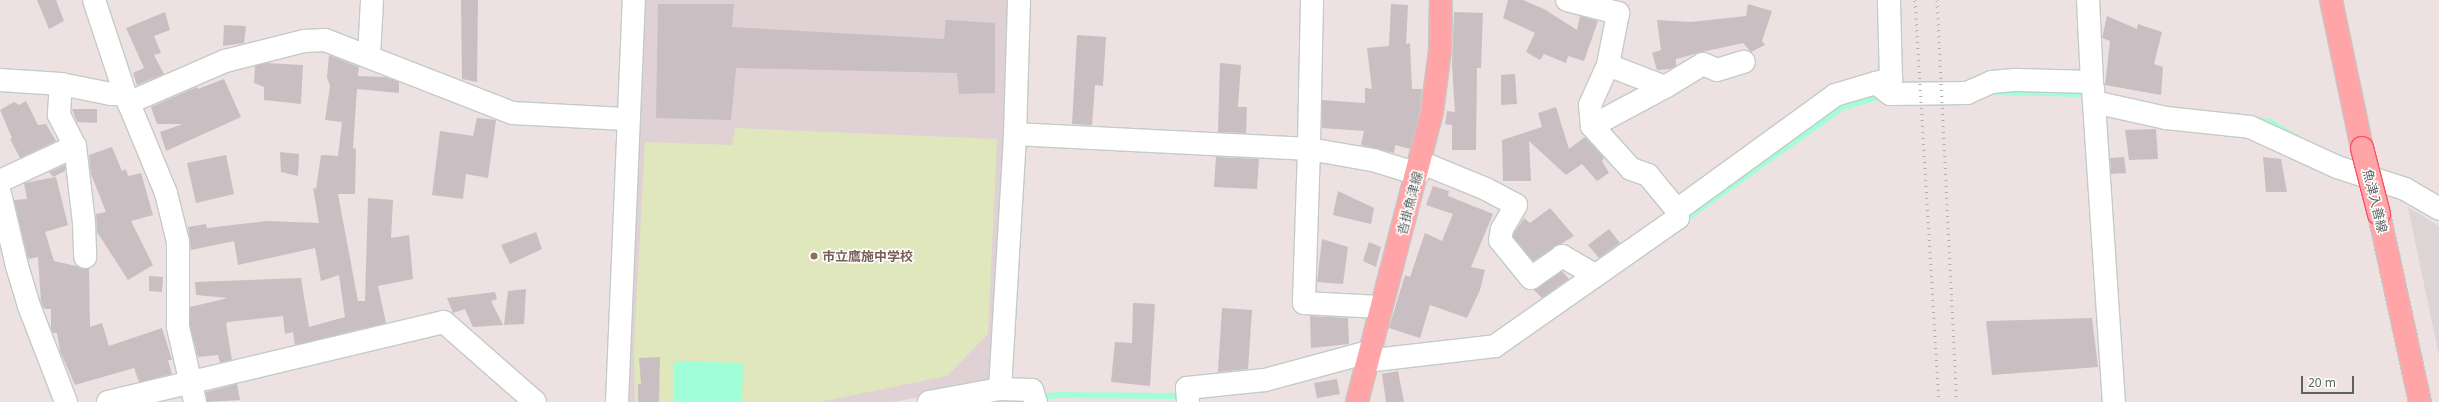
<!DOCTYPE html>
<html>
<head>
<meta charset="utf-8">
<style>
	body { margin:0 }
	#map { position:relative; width:2439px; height:402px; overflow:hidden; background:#eee1e2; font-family:"Noto Sans","Noto Sans JP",sans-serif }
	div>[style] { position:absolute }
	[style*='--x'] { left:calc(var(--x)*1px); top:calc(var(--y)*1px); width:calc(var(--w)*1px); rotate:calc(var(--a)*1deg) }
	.industrial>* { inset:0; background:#dcd4d5 }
	.education>* { inset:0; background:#e0d2d4 }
	.green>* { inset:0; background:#e1e7bc }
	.water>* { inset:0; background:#a0ffd7 }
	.stream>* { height:5.5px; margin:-2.75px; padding:0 2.75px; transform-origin:2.75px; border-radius:2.75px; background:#a0ffd7 }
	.building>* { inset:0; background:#c9bec1 }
	.roads { filter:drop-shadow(1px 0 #c3cbc9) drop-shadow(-1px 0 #c3cbc9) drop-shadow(0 1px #c3cbc9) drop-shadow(0 -1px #c3cbc9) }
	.minor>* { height:22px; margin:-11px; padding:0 11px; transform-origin:11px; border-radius:11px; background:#fff }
	.major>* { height:22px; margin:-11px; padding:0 11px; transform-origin:11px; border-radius:11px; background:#ffa5a7 }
	.rail>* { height:3px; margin-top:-1.5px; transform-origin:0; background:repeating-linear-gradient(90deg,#adafae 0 1px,transparent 0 6px) }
	.bridges { filter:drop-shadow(1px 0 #f75168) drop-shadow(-1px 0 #f75168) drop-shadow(0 1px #f75168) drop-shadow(0 -1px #f75168) }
	.major-bridge>* { height:22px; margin:-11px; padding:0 11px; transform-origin:11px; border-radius:11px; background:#ffa5a7 }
	.dots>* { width:11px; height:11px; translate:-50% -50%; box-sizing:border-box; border:2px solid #fff; border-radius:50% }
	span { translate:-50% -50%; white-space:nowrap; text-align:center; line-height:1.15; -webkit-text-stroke:3px #fff; paint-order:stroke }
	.street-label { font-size:13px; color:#5a6360 }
	.education-label { font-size:13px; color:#785e54; font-weight:700 }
	.left { translate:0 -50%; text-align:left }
	.scale { position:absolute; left:2301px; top:376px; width:53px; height:18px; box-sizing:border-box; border:2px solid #5a6360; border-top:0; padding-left:5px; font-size:12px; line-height:14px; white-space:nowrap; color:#5a6360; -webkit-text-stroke:3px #fff; paint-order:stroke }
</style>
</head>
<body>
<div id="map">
	<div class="industrial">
		<i style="clip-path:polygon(2408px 207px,2439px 226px,2439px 356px)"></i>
	</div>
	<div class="education">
		<i style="clip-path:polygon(639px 0,1012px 0,1004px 128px,994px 383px,893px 402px,625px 402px)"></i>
	</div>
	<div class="green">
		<i style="clip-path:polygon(735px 128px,997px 139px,988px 334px,947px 376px,819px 402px,635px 402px,634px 348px,645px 142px,732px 145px)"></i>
	</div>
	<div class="water">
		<i style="clip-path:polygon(674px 361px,743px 363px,742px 402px,674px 402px)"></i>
	</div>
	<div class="stream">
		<i style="--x:1997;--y:92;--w:82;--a:1.4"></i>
		<i style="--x:2256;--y:120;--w:14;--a:8"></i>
		<i style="--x:2270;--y:122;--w:32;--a:30"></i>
		<i style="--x:1684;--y:220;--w:195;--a:-35.4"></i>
		<i style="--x:1843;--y:107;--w:41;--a:-15.8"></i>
		<i style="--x:1040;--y:397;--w:18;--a:-6"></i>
		<i style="--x:1058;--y:395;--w:125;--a:0.5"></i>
		<i style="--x:1002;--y:402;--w:15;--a:-8"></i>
	</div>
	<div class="building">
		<i style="clip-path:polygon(37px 0,56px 0,64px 21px,49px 29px)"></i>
		<i style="clip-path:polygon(461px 0,478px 0,477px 82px,462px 79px)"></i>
		<i style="clip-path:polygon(1508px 0,1523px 0,1544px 9px,1577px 30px,1580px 16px,1598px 21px,1584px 61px,1568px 56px,1566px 63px,1544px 54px,1540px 60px,1526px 52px,1535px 33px,1503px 18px)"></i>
		<i style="clip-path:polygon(658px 4px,734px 4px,732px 27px,944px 39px,946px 20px,995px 23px,995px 93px,959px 94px,957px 73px,736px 68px,731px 120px,656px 118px)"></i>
		<i style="clip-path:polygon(1391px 4px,1408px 5px,1406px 44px,1410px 43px,1412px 89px,1422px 89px,1420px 110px,1410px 149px,1395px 145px,1394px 153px,1361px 145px,1364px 131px,1322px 128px,1322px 100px,1365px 103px,1365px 88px,1372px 89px,1367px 48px,1389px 46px)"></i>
		<i style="clip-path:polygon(1748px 4px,1772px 11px,1762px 41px,1765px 45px,1751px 52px,1743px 43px,1702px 52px,1676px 59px,1676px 66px,1670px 69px,1657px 70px,1652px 53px,1661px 50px,1657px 20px,1691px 22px,1746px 16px)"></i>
		<i style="clip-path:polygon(165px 12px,170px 30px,154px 36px,161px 53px,154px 55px,164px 74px,137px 85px,133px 73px,144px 68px,126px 28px)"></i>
		<i style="clip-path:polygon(1454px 12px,1483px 13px,1481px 68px,1477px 68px,1476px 150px,1452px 150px,1452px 125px,1445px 124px,1447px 111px,1455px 112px,1452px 65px)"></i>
		<i style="clip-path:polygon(2107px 16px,2137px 29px,2138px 24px,2162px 32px,2154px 64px,2163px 67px,2161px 95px,2105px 85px,2110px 41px,2102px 38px)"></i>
		<i style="clip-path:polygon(224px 25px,246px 26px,244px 43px,223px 46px)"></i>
		<i style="clip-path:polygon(1077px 35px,1106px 37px,1103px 86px,1095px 85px,1092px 125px,1072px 124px)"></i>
		<i style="clip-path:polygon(329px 55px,359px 67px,358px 76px,385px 77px,399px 82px,399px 93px,357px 89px,353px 148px,356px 149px,355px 194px,338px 194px,358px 301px,365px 301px,368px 198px,393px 200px,391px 238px,409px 235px,413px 279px,378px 286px,386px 323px,295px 345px,293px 332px,285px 334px,283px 316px,228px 322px,226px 324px,232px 360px,220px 363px,218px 355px,198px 357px,190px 326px,190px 307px,228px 298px,196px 295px,195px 282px,301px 278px,309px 327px,345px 317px,339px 275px,321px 281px,315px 248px,238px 265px,234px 241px,191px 250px,188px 227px,206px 224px,207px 228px,267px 221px,319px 223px,313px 188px,316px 189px,321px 155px,338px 156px,342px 122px,325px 120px,330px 86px,327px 77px)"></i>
		<i style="clip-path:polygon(266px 63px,303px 65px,301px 104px,264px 100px,264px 87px,254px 83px,255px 66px)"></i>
		<i style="clip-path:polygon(1220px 63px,1241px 65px,1238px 107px,1247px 107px,1246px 133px,1218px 132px)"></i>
		<i style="clip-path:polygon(1515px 74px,1517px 104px,1501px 105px,1501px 75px)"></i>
		<i style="clip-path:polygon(224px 79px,241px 117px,166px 151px,160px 132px,183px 124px,157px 124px,151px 107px,197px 87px,198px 89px)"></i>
		<i style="clip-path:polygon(26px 101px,38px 125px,46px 124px,56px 141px,20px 158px,10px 139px,12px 138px,0 110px,14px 102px,19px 105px)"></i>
		<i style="clip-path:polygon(1556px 107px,1569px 149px,1585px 137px,1604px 158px,1602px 161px,1609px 173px,1597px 181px,1582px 164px,1566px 175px,1529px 141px,1531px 181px,1503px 181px,1502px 140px,1542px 127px,1538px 113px)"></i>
		<i style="clip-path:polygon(72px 109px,97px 109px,97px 123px,77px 122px)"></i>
		<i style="clip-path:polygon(477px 118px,496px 120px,488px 178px,466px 174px,463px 199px,432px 195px,440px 131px,473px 136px)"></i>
		<i style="clip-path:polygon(2156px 129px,2158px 159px,2129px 160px,2125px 130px)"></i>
		<i style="clip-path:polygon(112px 147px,122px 171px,126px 169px,128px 176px,141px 173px,153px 215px,131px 221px,153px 265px,128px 280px,97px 232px,96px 214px,106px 212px,91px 174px,89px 155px)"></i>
		<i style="clip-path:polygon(280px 152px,299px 154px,298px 176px,281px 172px)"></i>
		<i style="clip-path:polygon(226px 155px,234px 194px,196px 203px,187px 163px)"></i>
		<i style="clip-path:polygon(1216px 157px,1259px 159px,1257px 189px,1214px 187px)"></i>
		<i style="clip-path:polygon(2124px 157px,2126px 173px,2111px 174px,2110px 158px)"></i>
		<i style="clip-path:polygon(2263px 157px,2281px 159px,2287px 192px,2266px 192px)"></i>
		<i style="clip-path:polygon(65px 165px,65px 171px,53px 177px,49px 172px)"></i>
		<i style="clip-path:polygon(56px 177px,68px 225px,45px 232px,54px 261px,89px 269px,90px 327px,102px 323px,109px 346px,162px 328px,172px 360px,168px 360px,172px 374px,139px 382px,134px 368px,75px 385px,60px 351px,57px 333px,53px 333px,51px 329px,51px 309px,44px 309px,41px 302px,38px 257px,28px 259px,14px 200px,27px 199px,24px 183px)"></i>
		<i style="clip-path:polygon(1433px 186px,1449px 191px,1448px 196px,1493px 214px,1471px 267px,1485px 270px,1480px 290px,1467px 318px,1430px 305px,1420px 338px,1389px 328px,1405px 275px,1410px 277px,1425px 233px,1442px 241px,1453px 214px,1426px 205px)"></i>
		<i style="clip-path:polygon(1338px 191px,1374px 208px,1371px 224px,1333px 215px)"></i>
		<i style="clip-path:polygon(1550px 208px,1574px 236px,1533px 261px,1513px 237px,1514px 233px,1524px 218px,1530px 223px)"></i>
		<i style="clip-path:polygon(1609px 229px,1620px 243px,1599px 258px,1588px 245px)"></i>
		<i style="clip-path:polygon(536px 232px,542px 249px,510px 264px,501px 245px)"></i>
		<i style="clip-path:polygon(1322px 239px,1348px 247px,1343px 284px,1317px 282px)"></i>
		<i style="clip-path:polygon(1369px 242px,1381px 247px,1376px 267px,1363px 261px)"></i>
		<i style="clip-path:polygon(1562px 271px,1569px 279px,1542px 298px,1534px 290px)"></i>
		<i style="clip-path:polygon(149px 276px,163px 277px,162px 292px,149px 291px)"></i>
		<i style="clip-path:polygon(526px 289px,524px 324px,504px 325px,508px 291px)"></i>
		<i style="clip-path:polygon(495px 292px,497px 299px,491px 301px,503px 325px,473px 327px,465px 309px,453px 313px,447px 298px)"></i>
		<i style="clip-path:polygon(1133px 303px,1155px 304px,1150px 386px,1111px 382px,1115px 342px,1132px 343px)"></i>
		<i style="clip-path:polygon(1222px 308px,1252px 310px,1248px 369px,1218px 372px)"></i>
		<i style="clip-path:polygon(1310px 316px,1348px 318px,1349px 344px,1311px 348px)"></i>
		<i style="clip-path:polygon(2092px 318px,2098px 367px,1992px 375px,1986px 321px)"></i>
		<i style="clip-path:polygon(660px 357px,659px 402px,638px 402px,638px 384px,641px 384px,639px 358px)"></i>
		<i style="clip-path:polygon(1398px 371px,1404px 402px,1386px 402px,1382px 374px)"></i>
		<i style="clip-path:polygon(1337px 379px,1340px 394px,1317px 398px,1314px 383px)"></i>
		<i style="clip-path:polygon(237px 384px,240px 400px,207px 402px,206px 392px)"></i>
	</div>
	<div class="roads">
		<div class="minor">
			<i style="--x:94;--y:0;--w:99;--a:71.7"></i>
			<i style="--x:125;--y:94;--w:107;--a:67.5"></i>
			<i style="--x:166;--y:193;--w:50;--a:76.2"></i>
			<i style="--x:178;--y:242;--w:85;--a:90"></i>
			<i style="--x:178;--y:327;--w:77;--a:77.2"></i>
			<i style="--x:1019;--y:0;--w:134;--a:91.7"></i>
			<i style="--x:1015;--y:134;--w:294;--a:2.9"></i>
			<i style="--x:1309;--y:149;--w:154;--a:91.9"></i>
			<i style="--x:1304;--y:303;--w:76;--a:3"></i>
			<i style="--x:1312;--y:0;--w:149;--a:91.2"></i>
			<i style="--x:1309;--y:149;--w:65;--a:9.8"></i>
			<i style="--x:1373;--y:160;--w:47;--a:17.3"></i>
			<i style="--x:1567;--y:0;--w:53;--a:14.3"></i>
			<i style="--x:1618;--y:13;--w:53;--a:100.9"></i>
			<i style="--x:1608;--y:65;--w:44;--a:114.2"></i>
			<i style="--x:1590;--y:105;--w:21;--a:85"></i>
			<i style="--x:1592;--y:126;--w:58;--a:47.8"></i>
			<i style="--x:1631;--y:169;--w:18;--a:19"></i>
			<i style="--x:1648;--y:175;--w:45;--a:50.4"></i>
			<i style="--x:1677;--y:210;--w:195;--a:-36"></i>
			<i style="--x:1835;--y:95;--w:43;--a:-16.3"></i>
			<i style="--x:1876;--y:83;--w:18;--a:38"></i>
			<i style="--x:1890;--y:94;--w:77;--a:-0.7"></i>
			<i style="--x:1967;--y:93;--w:27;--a:-24"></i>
			<i style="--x:1992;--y:82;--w:25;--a:-5"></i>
			<i style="--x:2017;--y:80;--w:75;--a:1.5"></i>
			<i style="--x:2092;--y:82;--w:82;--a:-92.8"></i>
			<i style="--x:369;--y:56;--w:56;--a:-86.9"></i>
			<i style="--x:1608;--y:65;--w:61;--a:21.1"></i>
			<i style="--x:1665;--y:87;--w:44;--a:-31.2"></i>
			<i style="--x:1703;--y:64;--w:15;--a:23"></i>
			<i style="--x:1717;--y:70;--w:28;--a:-17"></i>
			<i style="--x:0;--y:80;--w:61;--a:3.8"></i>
			<i style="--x:61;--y:84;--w:51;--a:11.3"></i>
			<i style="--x:111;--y:94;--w:14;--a:0"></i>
			<i style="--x:1876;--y:83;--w:16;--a:-15"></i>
			<i style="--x:1891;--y:79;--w:79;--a:-91.5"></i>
			<i style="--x:61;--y:84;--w:31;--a:94"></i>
			<i style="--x:59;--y:115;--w:35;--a:63"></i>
			<i style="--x:75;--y:146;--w:78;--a:83.3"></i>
			<i style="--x:84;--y:223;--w:34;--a:88"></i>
			<i style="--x:2093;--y:88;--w:315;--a:86.2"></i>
			<i style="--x:2094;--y:102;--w:74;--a:12.5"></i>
			<i style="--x:2166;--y:118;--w:84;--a:6.1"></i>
			<i style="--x:2250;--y:127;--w:96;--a:24.7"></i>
			<i style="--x:2337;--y:167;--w:71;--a:17.9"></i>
			<i style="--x:2405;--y:189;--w:39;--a:30"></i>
			<i style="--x:128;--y:103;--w:106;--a:-23.4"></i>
			<i style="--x:225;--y:61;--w:81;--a:-14.2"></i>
			<i style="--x:304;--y:41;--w:21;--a:-3"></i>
			<i style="--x:325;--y:40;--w:201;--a:21.3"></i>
			<i style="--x:512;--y:113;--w:116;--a:3"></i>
			<i style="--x:1592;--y:126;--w:83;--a:-28.1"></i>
			<i style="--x:1420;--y:162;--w:71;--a:22.2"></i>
			<i style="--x:1486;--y:189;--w:34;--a:28"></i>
			<i style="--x:1516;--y:205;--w:28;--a:120"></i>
			<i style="--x:1502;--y:229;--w:11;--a:100"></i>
			<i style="--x:1500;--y:240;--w:49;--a:50.8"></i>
			<i style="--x:1531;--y:278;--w:38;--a:-35"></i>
			<i style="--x:1562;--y:256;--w:39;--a:30"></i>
			<i style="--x:0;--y:181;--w:83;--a:-25"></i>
			<i style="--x:0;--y:194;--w:74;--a:76.7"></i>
			<i style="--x:17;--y:266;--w:42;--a:73.3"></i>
			<i style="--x:29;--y:306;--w:103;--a:68.9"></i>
			<i style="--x:1366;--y:361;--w:130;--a:-6.6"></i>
			<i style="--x:1495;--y:346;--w:223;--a:-35"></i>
			<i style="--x:1678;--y:218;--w:8;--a:-97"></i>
			<i style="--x:1000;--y:389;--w:32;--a:2"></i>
			<i style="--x:1032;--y:390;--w:13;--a:72"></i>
			<i style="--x:108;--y:402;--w:345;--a:-13.4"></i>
			<i style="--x:444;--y:322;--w:121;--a:41.3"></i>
			<i style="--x:617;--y:402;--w:402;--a:-87.6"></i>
			<i style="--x:929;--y:402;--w:72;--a:-10.4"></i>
			<i style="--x:1000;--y:389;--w:255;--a:-86.6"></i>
			<i style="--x:1188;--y:402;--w:14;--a:-94"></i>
			<i style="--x:1187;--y:388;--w:78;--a:-5.9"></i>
			<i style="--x:1265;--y:380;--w:107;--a:-15.2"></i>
		</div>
		<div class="major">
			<i style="--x:2331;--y:0;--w:151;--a:78.2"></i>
			<i style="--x:2379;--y:214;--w:192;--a:77.7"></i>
			<i style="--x:1357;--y:402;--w:300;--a:-75.5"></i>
			<i style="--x:1432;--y:112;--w:63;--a:-82.6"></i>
			<i style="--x:1440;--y:50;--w:50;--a:-88.9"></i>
		</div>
	</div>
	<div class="rail">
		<i style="--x:1915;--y:0;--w:403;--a:86.6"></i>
		<i style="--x:1937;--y:0;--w:402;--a:87.2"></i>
	</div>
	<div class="bridges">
		<div class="major-bridge">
			<i style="--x:2362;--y:148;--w:68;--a:75.6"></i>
		</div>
	</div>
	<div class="dots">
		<i style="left:814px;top:256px;background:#8d6e63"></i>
	</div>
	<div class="street-label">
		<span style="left:2375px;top:201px;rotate:76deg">魚津入善線</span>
		<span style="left:1410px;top:203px;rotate:-75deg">沓掛魚津線</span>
	</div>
	<div class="education-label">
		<span class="left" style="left:822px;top:256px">市立鷹施中学校</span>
	</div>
	<div class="scale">20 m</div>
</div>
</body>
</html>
